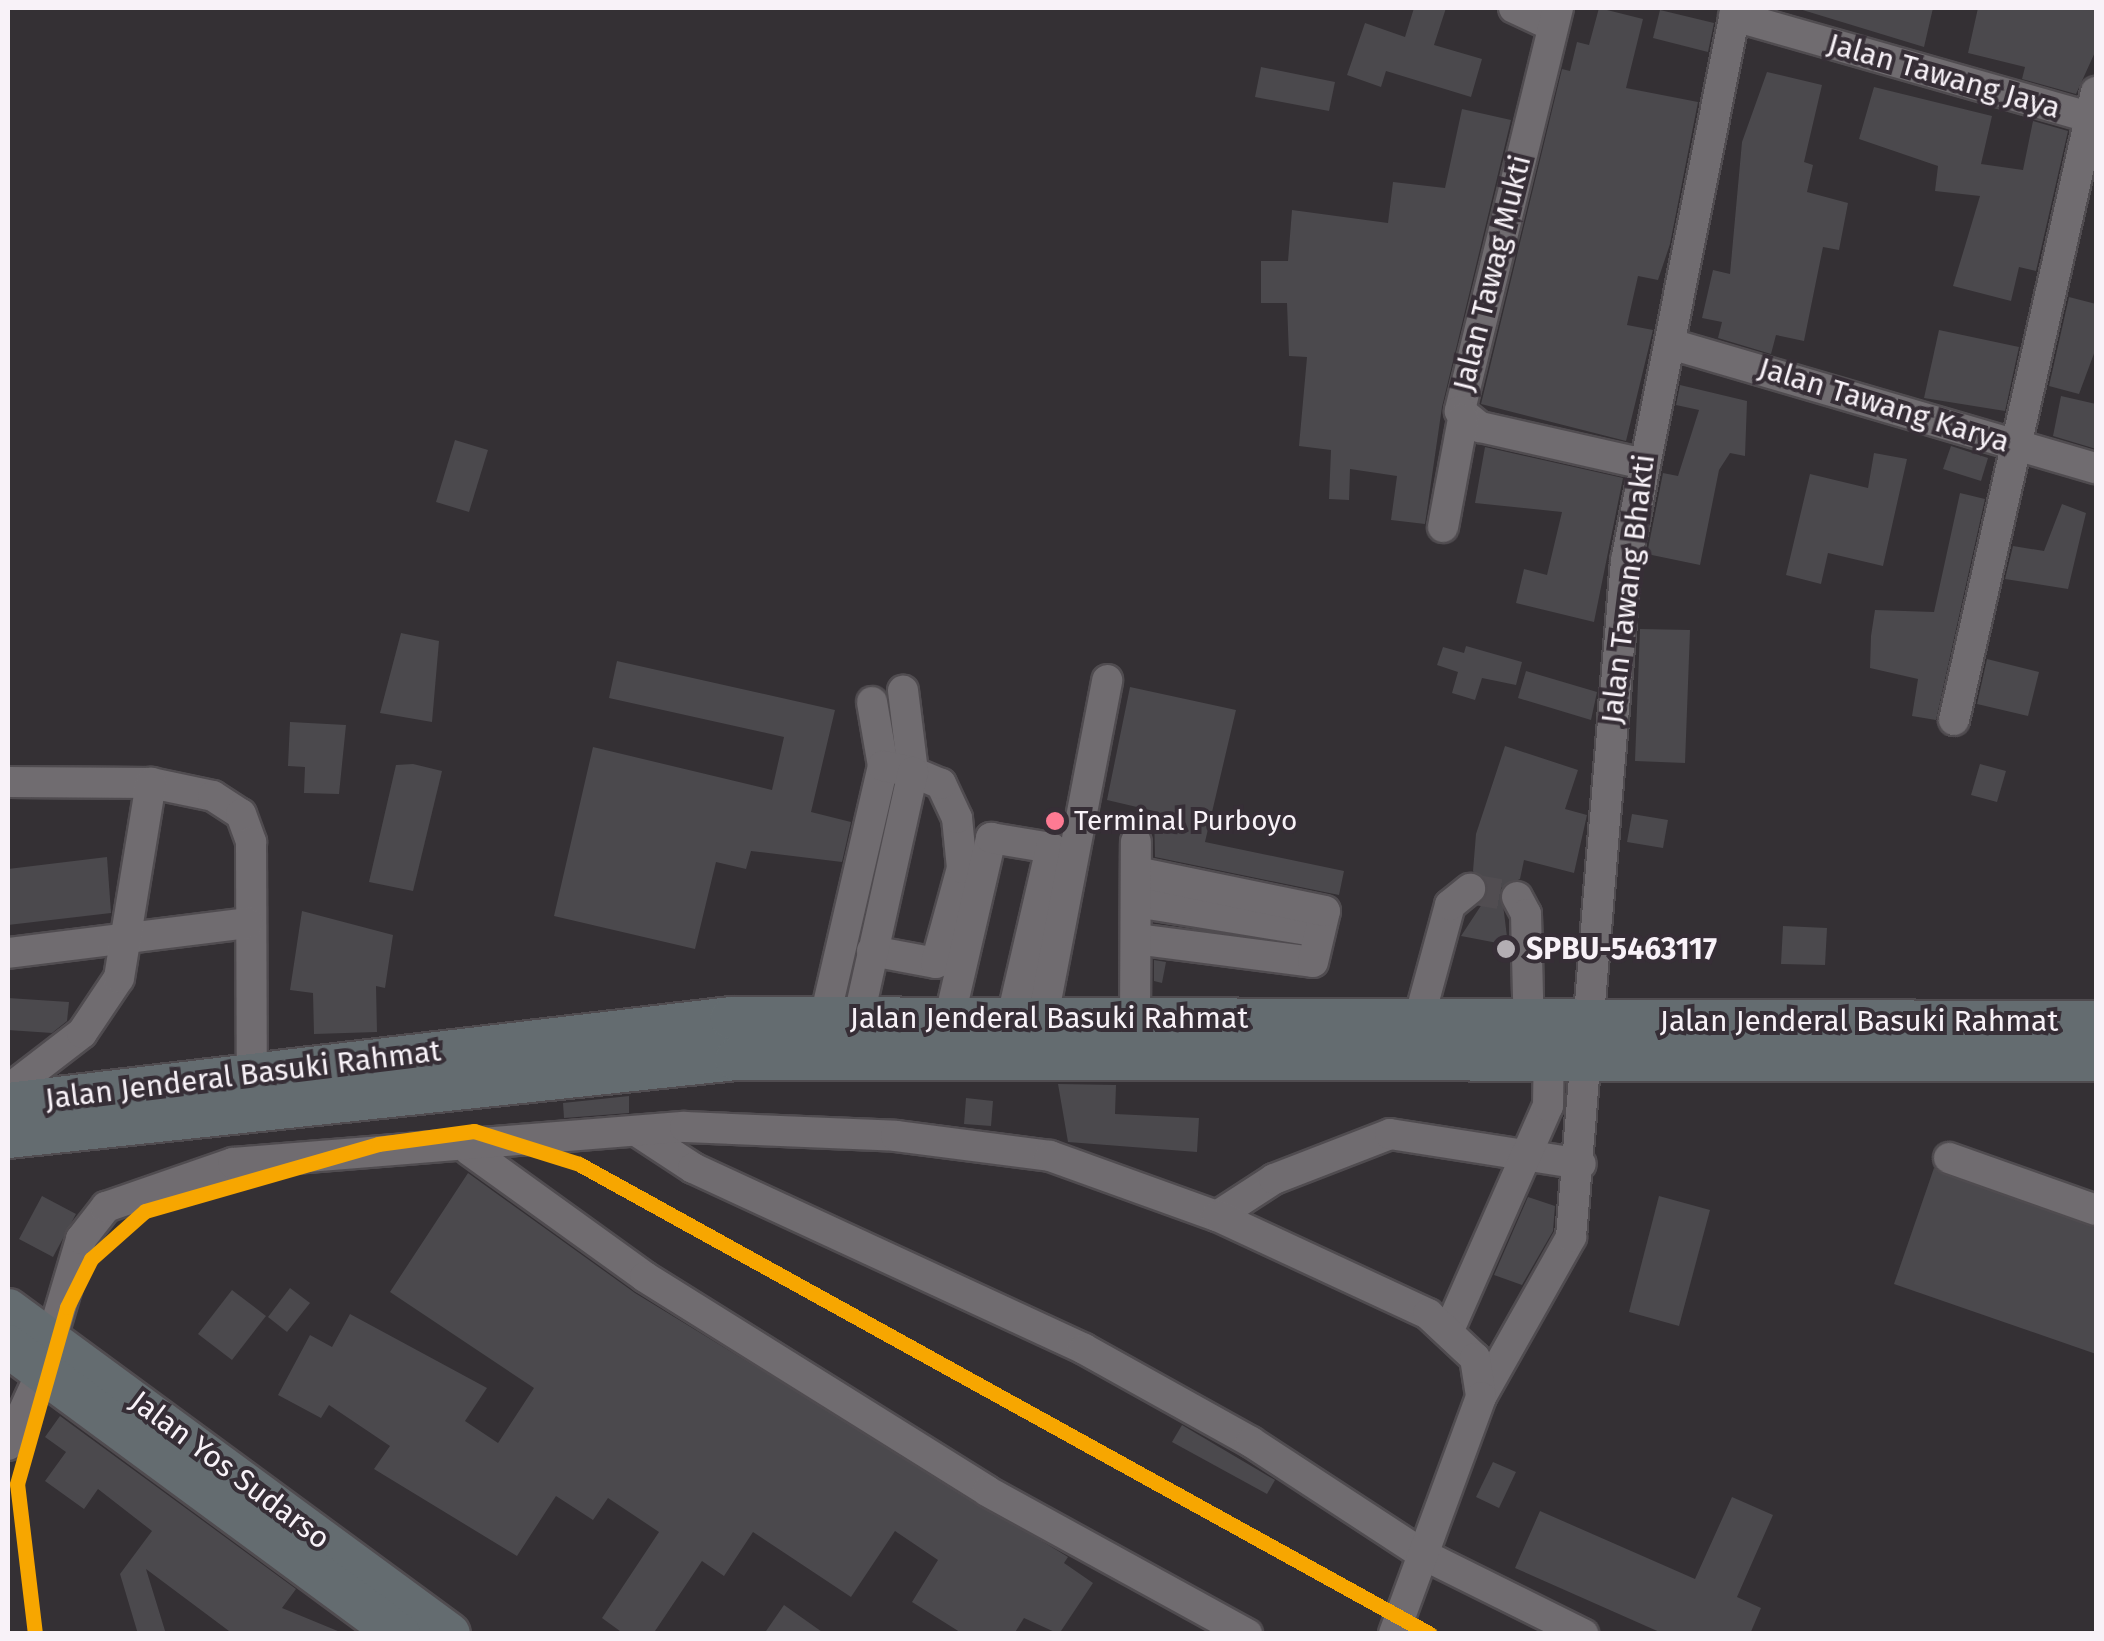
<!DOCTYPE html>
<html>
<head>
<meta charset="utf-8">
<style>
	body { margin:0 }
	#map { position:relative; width:2104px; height:1641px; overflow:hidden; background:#343034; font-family:"Fira Sans",sans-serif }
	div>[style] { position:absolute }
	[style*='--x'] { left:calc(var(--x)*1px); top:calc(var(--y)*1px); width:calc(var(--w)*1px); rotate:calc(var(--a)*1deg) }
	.building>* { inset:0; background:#4b494d }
	.minor-tunnel>* { height:30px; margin-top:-15px; transform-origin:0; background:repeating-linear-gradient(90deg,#514d51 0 30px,transparent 0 45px) }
	.roads { filter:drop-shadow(2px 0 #504c50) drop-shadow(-2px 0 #504c50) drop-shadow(0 2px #504c50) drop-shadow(0 -2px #504c50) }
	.minor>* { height:30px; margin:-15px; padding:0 15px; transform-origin:15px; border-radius:15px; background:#706c70 }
	.highway>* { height:42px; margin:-21px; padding:0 21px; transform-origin:21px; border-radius:21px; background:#646c70 }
	.rail-1>* { height:15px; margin:-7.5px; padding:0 7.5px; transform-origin:7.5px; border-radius:7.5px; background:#f7a600 }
	.dots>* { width:28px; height:28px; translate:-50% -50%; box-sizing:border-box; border:5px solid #362e36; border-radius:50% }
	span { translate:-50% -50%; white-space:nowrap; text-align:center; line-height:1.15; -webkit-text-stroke:8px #362e36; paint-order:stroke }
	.bus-label { font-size:28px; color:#f8f2f8 }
	.left { translate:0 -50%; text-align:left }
	.street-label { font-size:30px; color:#f8f2f8 }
	.poi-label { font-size:30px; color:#f8f2f8; font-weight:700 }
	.frame { position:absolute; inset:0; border:10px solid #f8f2f8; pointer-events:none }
</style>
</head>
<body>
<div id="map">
	<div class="building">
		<i style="clip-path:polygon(1414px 8px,1446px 8px,1434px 45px,1482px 59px,1471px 97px,1386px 71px,1381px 87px,1347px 75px,1365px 23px,1405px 37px)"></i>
		<i style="clip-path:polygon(1599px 8px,1643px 19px,1626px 88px,1698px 102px,1670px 244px,1658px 280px,1638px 276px,1627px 325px,1653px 330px,1626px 441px,1481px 404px,1562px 69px,1570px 71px,1577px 42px,1589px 45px)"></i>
		<i style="clip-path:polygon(1796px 8px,1933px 8px,1924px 47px)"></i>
		<i style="clip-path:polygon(1978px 8px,2096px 8px,2096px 50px,2076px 94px,2022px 79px,2025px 67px,1968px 53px)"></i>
		<i style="clip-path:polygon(1660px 10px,1714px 23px,1708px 52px,1653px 38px)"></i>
		<i style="clip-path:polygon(1261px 67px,1335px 82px,1329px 111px,1255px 97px)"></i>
		<i style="clip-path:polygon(1767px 72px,1822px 85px,1804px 162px,1813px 165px,1807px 192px,1848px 203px,1839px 250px,1823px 247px,1804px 341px,1776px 335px,1771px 354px,1718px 338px,1722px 322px,1702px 318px,1713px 270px,1730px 274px,1742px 142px)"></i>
		<i style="clip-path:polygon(1874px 87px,1992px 116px,1981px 164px,2023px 170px,2033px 121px,2068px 131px,2036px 271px,2019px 267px,2011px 301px,1953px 286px,1980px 196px,1935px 191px,1938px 166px,1859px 139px)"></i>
		<i style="clip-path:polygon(1462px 109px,1511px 120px,1442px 407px,1425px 524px,1391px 520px,1397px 476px,1350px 469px,1349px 500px,1329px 499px,1331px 450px,1299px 446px,1307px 357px,1289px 356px,1287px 303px,1261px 303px,1261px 261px,1288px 261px,1292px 210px,1388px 223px,1393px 182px,1445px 188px)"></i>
		<i style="clip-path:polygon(2069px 297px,2096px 304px,2096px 348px,2079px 394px,2049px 386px)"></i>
		<i style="clip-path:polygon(1939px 330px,2019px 347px,2005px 411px,1924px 398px)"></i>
		<i style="clip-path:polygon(1680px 385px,1747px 401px,1745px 456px,1730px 453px,1719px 470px,1700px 565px,1647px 554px,1663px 473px,1678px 476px,1699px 410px,1676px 405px)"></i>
		<i style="clip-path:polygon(2061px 396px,2096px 404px,2096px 449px,2053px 436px)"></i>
		<i style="clip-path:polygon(455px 440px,488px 450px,469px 512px,436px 502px)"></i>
		<i style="clip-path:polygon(1951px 446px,1988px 458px,1981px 481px,1943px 469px)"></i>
		<i style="clip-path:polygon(1485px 447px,1623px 478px,1594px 622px,1516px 603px,1524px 569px,1547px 575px,1562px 512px,1475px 503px)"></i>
		<i style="clip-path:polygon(1874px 453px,1907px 459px,1883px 566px,1828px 553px,1821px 584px,1786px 575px,1810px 474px,1868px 488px)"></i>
		<i style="clip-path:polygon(1960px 493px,1985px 499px,1936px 720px,1912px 716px,1918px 679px,1870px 668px,1871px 636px,1875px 610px,1934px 612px)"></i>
		<i style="clip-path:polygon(2062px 504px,2086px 513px,2068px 589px,2005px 579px,2013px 546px,2044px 551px)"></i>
		<i style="clip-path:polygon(1640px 629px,1690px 630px,1685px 763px,1635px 761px)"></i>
		<i style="clip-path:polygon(401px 633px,439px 641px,432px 722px,380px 713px)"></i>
		<i style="clip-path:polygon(1466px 646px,1522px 662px,1516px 685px,1482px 678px,1475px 700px,1452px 693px,1458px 672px,1437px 665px,1443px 647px,1464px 653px)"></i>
		<i style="clip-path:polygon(1987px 659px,2039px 672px,2028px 716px,1977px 704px)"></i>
		<i style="clip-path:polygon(617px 661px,835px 710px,811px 812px,851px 822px,842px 862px,751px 851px,746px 869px,716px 862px,695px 949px,554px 916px,593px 747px,772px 790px,784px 737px,609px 698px)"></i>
		<i style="clip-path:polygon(1526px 671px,1597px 692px,1591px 720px,1518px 698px)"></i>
		<i style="clip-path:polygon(1130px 687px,1236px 710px,1205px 842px,1344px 871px,1339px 895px,1155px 857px,1154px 811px,1107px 800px)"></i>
		<i style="clip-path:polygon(290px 722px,346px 725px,339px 794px,304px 793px,305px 767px,288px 766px)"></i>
		<i style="clip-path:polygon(1505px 746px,1578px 770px,1565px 809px,1587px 815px,1574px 873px,1524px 860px,1520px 879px,1501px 888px,1508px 945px,1461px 936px,1488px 895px,1473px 871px,1476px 834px)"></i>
		<i style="clip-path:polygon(413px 764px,442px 771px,413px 891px,369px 882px,396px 765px)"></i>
		<i style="clip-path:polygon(1980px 764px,2006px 771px,1997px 802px,1971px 795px)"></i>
		<i style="clip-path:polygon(1632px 814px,1668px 820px,1663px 848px,1627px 842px)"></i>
		<i style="clip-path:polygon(107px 857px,111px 913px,8px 925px,8px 869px)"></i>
		<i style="clip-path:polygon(302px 911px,393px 935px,385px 988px,376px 986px,377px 1032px,314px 1034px,313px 993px,290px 990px)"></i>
		<i style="clip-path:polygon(1783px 926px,1827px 928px,1825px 965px,1781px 964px)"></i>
		<i style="clip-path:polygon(1154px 960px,1166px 962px,1162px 983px,1154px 981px)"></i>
		<i style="clip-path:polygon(8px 998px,69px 1002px,67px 1021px,52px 1033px,8px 1030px)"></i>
		<i style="clip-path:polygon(1058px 1084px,1116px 1085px,1115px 1114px,1199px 1118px,1197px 1152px,1068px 1142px)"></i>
		<i style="clip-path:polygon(629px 1096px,629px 1113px,564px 1118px,563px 1103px)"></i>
		<i style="clip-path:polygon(966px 1098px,993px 1101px,991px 1126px,964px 1124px)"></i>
		<i style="clip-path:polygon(1934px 1168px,2096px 1228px,2096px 1354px,1894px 1284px)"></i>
		<i style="clip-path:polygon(468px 1173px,635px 1293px,1068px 1557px,1064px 1563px,1093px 1583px,1059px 1634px,1024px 1618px,1014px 1634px,963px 1634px,912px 1602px,938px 1560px,895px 1531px,851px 1597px,753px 1532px,724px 1576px,702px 1561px,653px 1634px,624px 1634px,602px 1618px,659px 1532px,608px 1498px,593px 1520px,556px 1496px,517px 1556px,374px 1469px,390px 1446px,329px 1405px,321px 1418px,278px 1395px,310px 1335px,332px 1347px,350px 1314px,487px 1388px,465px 1421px,498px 1443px,534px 1388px,390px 1292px)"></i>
		<i style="clip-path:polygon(42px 1196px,76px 1214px,53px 1257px,19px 1239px)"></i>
		<i style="clip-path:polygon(1659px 1196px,1710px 1210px,1679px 1326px,1629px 1312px)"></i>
		<i style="clip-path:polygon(1528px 1197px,1555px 1206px,1553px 1231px,1522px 1285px,1494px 1275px)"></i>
		<i style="clip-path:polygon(290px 1288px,310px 1303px,287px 1332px,268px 1317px)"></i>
		<i style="clip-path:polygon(232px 1290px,266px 1316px,232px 1360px,198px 1334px)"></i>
		<i style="clip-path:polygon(60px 1416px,296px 1589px,282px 1608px,345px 1634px,233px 1634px,146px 1569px,166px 1634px,138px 1634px,120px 1574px,152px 1531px,98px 1489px,84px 1509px,45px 1481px,66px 1452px,45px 1437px)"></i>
		<i style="clip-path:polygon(1182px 1425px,1275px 1480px,1267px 1494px,1172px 1442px)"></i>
		<i style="clip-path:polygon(1493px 1462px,1516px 1472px,1499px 1508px,1476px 1497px)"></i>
		<i style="clip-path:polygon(1732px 1497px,1773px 1515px,1737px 1597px,1761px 1608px,1750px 1634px,1664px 1634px,1515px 1568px,1540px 1511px,1695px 1579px)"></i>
		<i style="clip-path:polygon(784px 1605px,825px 1634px,764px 1634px)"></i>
	</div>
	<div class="minor-tunnel">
		<i style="--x:1470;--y:889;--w:48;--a:9.7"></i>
	</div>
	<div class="roads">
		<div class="minor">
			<i style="--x:1514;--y:8;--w:43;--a:24.8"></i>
			<i style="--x:1558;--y:8;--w:415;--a:103.7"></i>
			<i style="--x:1460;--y:411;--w:26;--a:39"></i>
			<i style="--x:1480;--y:427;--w:164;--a:12.7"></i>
			<i style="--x:1734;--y:16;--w:376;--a:15.9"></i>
			<i style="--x:1671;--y:344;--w:443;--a:16.3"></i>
			<i style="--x:1443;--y:527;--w:110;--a:-79.5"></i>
			<i style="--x:872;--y:702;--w:65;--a:80.2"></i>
			<i style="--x:1954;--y:720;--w:644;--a:-77.26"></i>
			<i style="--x:8;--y:782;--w:143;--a:0.4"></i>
			<i style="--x:151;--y:783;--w:63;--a:11.8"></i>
			<i style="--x:213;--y:796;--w:33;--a:33"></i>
			<i style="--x:241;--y:814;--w:30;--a:70"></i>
			<i style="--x:251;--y:842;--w:251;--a:89.8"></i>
			<i style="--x:1517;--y:897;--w:19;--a:62"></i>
			<i style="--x:1526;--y:914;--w:123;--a:88.6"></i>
			<i style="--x:1136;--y:902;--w:186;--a:9.3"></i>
			<i style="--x:1136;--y:939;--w:178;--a:7.4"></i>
			<i style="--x:1313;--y:962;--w:52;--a:-76.8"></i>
			<i style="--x:1325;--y:911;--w:193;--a:-168.3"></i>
			<i style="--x:872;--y:951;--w:65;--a:10.6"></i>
			<i style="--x:936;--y:963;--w:98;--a:-74.7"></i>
			<i style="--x:962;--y:868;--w:50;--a:-95.7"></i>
			<i style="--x:957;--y:818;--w:38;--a:-115"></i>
			<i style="--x:941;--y:784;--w:30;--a:-157"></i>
			<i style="--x:913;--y:772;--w:82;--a:-97"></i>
			<i style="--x:8;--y:953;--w:242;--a:-7.1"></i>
			<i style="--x:950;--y:1016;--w:183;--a:-77"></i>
			<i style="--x:991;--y:838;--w:61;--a:9.5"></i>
			<i style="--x:1051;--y:848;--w:173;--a:103"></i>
			<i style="--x:825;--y:1017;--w:258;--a:-77"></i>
			<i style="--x:883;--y:766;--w:31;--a:11"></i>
			<i style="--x:913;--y:772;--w:250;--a:102.5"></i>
			<i style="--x:1043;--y:1017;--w:343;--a:-79.2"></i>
			<i style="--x:1135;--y:1018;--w:176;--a:-89.7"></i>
			<i style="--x:1419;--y:1019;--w:118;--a:-74.8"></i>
			<i style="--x:1450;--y:905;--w:26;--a:-39"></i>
			<i style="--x:8;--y:1090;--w:93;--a:-37.6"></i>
			<i style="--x:82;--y:1033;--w:66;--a:-56.1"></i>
			<i style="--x:119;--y:978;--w:198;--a:-80.7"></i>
			<i style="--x:638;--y:1132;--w:66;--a:33.2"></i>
			<i style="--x:693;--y:1168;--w:431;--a:24.8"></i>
			<i style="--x:1084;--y:1349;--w:191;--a:29.1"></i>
			<i style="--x:1251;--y:1442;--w:207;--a:33.2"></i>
			<i style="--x:1424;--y:1555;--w:178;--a:26.4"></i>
			<i style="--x:469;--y:1150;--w:217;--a:35.8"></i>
			<i style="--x:645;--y:1277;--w:403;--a:32"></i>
			<i style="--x:987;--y:1491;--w:297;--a:28.8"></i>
			<i style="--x:1949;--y:1158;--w:156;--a:19.5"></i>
			<i style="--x:1217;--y:1216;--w:68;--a:-33"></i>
			<i style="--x:1274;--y:1179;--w:124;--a:-21.2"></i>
			<i style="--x:1390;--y:1134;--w:193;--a:8.9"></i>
			<i style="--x:1449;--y:1330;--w:245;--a:-66.2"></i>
			<i style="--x:1548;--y:1106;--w:62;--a:-89.1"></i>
			<i style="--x:1481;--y:1397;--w:184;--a:-60.6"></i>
			<i style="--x:1571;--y:1237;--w:678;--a:-85.35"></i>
			<i style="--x:1626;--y:561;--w:564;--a:-78.75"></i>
			<i style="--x:8;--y:1445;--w:81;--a:-65.3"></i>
			<i style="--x:42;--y:1371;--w:138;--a:-73.5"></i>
			<i style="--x:81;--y:1239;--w:41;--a:-52"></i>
			<i style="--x:106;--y:1207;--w:134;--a:-19.1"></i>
			<i style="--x:233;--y:1163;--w:453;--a:-4.6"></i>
			<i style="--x:685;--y:1127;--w:211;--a:2.4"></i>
			<i style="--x:896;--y:1136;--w:155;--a:7.4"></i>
			<i style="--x:1050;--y:1156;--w:177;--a:19.8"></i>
			<i style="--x:1217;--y:1216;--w:233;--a:24.9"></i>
			<i style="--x:1428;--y:1314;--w:64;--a:43.1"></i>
			<i style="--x:1475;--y:1358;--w:39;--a:81"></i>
			<i style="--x:1481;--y:1397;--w:252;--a:110.2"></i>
		</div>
		<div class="highway">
			<i style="--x:8;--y:1104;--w:728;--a:-6.78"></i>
			<i style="--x:731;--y:1018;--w:1365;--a:0.17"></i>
			<i style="--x:8;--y:1137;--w:732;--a:-6.12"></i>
			<i style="--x:736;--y:1059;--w:1360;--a:0.04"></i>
			<i style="--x:8;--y:1310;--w:547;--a:36.3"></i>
			<i style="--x:8;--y:1346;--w:486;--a:36.4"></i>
		</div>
	</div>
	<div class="rail-1">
		<i style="--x:35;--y:1634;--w:151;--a:-96.8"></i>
		<i style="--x:17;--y:1484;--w:184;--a:-74.2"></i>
		<i style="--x:67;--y:1307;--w:54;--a:-63.4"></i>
		<i style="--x:91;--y:1259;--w:72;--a:-41.6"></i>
		<i style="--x:145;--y:1211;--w:242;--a:-16"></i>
		<i style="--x:378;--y:1144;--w:97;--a:-7.7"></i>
		<i style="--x:474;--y:1131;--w:110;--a:17.4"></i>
		<i style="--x:579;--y:1164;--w:972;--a:28.91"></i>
	</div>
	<div class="dots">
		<i style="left:1055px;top:821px;background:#fe7a93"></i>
		<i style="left:1506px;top:949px;background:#b3aeb3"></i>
	</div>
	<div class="bus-label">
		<span class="left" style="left:1074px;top:821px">Terminal Purboyo</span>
	</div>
	<div class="street-label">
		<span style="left:1944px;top:76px;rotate:16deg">Jalan Tawang Jaya</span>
		<span style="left:1492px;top:273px;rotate:-76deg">Jalan Tawag Mukti</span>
		<span style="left:1884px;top:405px;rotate:17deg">Jalan Tawang Karya</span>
		<span style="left:1628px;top:589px;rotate:-83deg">Jalan Tawang Bhakti</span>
		<span style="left:1049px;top:1018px">Jalan Jenderal Basuki Rahmat</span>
		<span style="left:1859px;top:1021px">Jalan Jenderal Basuki Rahmat</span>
		<span style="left:243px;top:1075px;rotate:-7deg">Jalan Jenderal Basuki Rahmat</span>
		<span style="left:230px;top:1470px;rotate:37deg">Jalan Yos Sudarso</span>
	</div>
	<div class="poi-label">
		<span class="left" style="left:1526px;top:949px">SPBU-5463117</span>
	</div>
	<div class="frame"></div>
</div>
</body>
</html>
